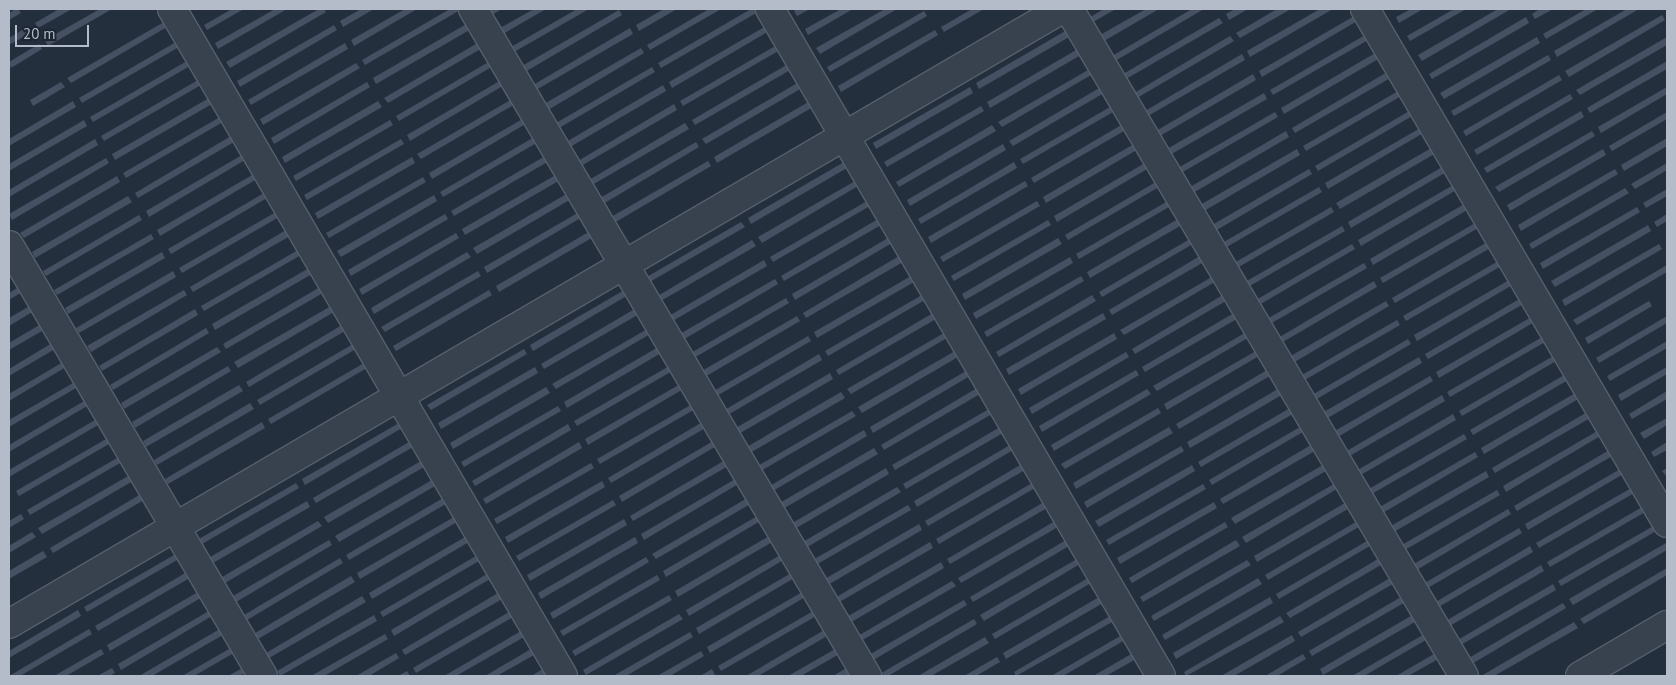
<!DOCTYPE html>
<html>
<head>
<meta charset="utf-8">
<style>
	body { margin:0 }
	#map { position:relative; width:1676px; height:685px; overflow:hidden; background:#242f3e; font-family:"PT Sans",sans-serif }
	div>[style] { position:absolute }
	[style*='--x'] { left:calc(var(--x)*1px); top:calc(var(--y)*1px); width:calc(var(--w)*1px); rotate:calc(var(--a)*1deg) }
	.building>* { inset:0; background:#455162 }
	.roads { filter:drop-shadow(1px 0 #565f6c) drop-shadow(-1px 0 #565f6c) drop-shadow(0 1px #565f6c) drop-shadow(0 -1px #565f6c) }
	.minor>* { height:28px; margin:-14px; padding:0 14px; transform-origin:14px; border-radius:14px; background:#38414e }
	span { translate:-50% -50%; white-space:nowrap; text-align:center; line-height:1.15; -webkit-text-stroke:4px #1d2633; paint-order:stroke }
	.frame { position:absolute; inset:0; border:10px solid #b4bcc9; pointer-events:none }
	.scale { position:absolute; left:15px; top:25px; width:74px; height:22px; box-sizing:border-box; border:2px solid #b4bcc9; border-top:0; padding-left:6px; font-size:15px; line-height:18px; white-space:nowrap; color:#b4bcc9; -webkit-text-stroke:4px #1d2633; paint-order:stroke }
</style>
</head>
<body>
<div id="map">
	<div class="building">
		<i style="clip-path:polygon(16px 9px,18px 9px,21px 13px,9px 20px,9px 13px)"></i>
		<i style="clip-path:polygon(59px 9px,72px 9px,38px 28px,35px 23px)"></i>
		<i style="clip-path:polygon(100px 9px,112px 9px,48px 46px,45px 40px)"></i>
		<i style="clip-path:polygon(232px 9px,244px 9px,207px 30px,204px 25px)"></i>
		<i style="clip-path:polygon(275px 9px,287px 9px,218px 49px,215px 43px)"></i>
		<i style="clip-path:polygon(319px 9px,324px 9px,326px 12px,230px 68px,226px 62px)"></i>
		<i style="clip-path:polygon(361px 9px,374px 9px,343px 27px,340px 21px)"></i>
		<i style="clip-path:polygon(405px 9px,417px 9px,354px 46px,351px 40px)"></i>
		<i style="clip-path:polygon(450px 9px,462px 9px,365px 65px,362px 60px)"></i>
		<i style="clip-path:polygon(489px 9px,502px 9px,492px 15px)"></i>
		<i style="clip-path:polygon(534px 9px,546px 9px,503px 34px,500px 28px)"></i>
		<i style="clip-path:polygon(577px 9px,589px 9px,514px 52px,511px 47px)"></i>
		<i style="clip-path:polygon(664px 9px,677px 9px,639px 31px,636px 25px)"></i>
		<i style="clip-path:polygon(709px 9px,721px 9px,650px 50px,647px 45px)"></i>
		<i style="clip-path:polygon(751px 9px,756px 9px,758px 12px,661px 68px,658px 63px)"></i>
		<i style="clip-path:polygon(797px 9px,810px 9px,797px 16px,794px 11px)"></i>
		<i style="clip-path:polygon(841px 9px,853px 9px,808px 35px,805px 29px)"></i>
		<i style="clip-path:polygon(885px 9px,897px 9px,820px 54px,816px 48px)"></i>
		<i style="clip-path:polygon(972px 9px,984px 9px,944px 32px,941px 27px)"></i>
		<i style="clip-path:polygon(1104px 9px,1116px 9px,1093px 22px,1090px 17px)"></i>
		<i style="clip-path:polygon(1146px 9px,1159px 9px,1104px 41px,1100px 35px)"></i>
		<i style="clip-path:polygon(1192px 9px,1204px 9px,1115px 61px,1112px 56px)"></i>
		<i style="clip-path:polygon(1235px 9px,1248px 9px,1229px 20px,1226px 14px)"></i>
		<i style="clip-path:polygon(1277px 9px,1291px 9px,1240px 38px,1236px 33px)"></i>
		<i style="clip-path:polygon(1320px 9px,1333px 9px,1250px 57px,1247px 51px)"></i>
		<i style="clip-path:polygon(1411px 9px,1423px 9px,1399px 23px,1396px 17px)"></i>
		<i style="clip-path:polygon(1454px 9px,1466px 9px,1410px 41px,1407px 36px)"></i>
		<i style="clip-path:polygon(1498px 9px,1511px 9px,1422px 61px,1418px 55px)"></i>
		<i style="clip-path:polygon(1540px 9px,1553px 9px,1535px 19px,1532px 14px)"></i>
		<i style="clip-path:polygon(1586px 9px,1598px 9px,1546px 39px,1543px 34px)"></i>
		<i style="clip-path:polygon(1627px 9px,1639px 9px,1557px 57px,1554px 51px)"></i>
		<i style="clip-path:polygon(619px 10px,622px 15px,525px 72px,522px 66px)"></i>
		<i style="clip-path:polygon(924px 11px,927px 16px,830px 72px,827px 67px)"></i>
		<i style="clip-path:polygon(1356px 15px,1359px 20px,1262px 77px,1259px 71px)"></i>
		<i style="clip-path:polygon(1662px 15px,1665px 20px,1569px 77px,1565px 71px)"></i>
		<i style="clip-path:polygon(1526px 17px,1529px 23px,1432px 79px,1429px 74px)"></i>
		<i style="clip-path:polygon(1219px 18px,1223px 23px,1126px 79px,1123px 74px)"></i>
		<i style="clip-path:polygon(164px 22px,167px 27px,71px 83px,67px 78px)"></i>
		<i style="clip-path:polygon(470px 22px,473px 28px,376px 84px,373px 78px)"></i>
		<i style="clip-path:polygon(334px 25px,337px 30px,240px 87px,237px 81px)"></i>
		<i style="clip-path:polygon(29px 26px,32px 32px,9px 45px,9px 38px)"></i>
		<i style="clip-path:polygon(766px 26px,769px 31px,672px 88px,669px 82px)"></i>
		<i style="clip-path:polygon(1072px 27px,1076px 33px,979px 89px,976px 83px)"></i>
		<i style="clip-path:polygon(630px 28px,633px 34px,536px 90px,533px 85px)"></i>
		<i style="clip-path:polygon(935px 30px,938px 35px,841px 92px,838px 86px)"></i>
		<i style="clip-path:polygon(1367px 34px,1370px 39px,1273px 95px,1270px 90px)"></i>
		<i style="clip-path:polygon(1230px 36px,1234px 41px,1137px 98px,1134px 93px)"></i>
		<i style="clip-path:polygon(1537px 37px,1540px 43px,1444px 99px,1440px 93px)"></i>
		<i style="clip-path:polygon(1667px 37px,1667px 45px,1580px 95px,1576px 90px)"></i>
		<i style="clip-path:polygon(481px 41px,484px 47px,388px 103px,384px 98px)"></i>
		<i style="clip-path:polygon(176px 42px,179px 47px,82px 103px,79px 98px)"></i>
		<i style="clip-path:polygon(345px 43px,348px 49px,251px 105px,248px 100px)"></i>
		<i style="clip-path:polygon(39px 44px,42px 49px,11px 68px,9px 62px)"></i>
		<i style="clip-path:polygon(777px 45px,780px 50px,683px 106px,680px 101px)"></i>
		<i style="clip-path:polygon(1083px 46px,1086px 52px,990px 108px,987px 102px)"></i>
		<i style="clip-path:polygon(641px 48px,644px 53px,548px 110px,544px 104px)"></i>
		<i style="clip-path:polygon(1377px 52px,1380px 58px,1284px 114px,1281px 108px)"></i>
		<i style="clip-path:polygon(1242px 54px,1245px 60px,1148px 116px,1145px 111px)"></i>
		<i style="clip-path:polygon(1548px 55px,1551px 60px,1454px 116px,1451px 111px)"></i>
		<i style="clip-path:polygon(492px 60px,495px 65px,399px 121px,396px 116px)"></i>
		<i style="clip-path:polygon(187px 61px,190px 66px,93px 122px,90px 117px)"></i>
		<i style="clip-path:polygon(1667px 61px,1667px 69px,1590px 113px,1587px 108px)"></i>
		<i style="clip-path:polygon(356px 63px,360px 68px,263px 125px,260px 119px)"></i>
		<i style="clip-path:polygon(788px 64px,792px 69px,695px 125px,692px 120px)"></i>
		<i style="clip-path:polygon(1095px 66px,1098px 71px,1002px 127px,998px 122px)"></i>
		<i style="clip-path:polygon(652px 67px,655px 72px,559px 128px,556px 123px)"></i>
		<i style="clip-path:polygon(1389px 71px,1392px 77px,1295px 133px,1292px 128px)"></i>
		<i style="clip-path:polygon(1253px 74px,1256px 80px,1160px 136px,1156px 131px)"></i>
		<i style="clip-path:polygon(1559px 75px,1562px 80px,1466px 136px,1463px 131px)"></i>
		<i style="clip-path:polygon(503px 79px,506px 84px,410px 141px,407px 135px)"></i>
		<i style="clip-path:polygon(198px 80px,201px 85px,104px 141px,101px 136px)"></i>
		<i style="clip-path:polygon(61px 82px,65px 87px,33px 106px,30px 100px)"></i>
		<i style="clip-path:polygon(367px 82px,370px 87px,274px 144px,271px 138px)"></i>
		<i style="clip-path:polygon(799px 82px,802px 88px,706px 144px,702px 139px)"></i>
		<i style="clip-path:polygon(1106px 84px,1109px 90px,1013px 146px,1009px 141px)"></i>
		<i style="clip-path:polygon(663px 85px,666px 91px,570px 147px,566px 142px)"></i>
		<i style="clip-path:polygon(970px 87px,973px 93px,876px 149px,873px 143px)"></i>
		<i style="clip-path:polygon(1667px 87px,1667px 94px,1601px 133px,1598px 127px)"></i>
		<i style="clip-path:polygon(1400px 90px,1403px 95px,1306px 151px,1303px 146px)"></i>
		<i style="clip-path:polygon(1264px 93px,1267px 99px,1170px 155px,1167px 149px)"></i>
		<i style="clip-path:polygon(1570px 94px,1573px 99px,1477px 155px,1474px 150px)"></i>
		<i style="clip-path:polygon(209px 98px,212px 104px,115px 160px,112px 154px)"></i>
		<i style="clip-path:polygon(514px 98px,517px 103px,421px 159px,417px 154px)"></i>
		<i style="clip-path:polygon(73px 101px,76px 107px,9px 146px,9px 139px)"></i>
		<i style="clip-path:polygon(378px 101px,382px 107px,285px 163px,282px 157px)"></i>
		<i style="clip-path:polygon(810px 101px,813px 107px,717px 163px,714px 157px)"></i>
		<i style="clip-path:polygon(1117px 103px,1120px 108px,1023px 164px,1020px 159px)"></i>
		<i style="clip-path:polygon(674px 104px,677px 110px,581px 166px,578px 161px)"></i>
		<i style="clip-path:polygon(981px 106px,984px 111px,887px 167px,884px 162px)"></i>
		<i style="clip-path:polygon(1411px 110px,1414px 115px,1318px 171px,1315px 166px)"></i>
		<i style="clip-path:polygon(1581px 111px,1584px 117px,1487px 173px,1484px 168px)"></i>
		<i style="clip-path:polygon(1275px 112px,1278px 117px,1181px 173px,1178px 168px)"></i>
		<i style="clip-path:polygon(1667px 112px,1667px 119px,1612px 151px,1609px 146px)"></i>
		<i style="clip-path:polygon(220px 117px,223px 122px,126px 178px,123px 173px)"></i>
		<i style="clip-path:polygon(526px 117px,529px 122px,432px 179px,429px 173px)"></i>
		<i style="clip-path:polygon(84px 120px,87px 126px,9px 171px,9px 164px)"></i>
		<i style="clip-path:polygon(390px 120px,393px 125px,296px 181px,293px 176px)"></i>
		<i style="clip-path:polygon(1128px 121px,1131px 127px,1034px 183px,1031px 178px)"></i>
		<i style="clip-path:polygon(685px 123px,689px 129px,592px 185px,589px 180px)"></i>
		<i style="clip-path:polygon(992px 125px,996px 131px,899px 187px,896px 182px)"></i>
		<i style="clip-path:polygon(1422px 127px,1425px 132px,1328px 189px,1325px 183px)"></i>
		<i style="clip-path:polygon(1286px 131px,1289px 137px,1193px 193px,1190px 187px)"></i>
		<i style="clip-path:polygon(1592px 131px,1595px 136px,1499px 192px,1495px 187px)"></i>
		<i style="clip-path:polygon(231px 136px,234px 142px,138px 198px,135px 193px)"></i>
		<i style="clip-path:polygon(536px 136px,540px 141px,443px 197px,440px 192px)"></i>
		<i style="clip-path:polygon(1667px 138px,1667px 146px,1624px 171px,1621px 165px)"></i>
		<i style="clip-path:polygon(95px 139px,98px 145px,9px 197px,9px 190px)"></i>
		<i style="clip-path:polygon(401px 139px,404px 144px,307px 200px,304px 195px)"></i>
		<i style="clip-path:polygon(1139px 141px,1142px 147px,1046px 203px,1043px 197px)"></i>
		<i style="clip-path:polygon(696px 142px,699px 147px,603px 204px,600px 198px)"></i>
		<i style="clip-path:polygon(1003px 144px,1006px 150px,910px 206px,907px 200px)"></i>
		<i style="clip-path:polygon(1433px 147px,1436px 153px,1340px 209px,1336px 203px)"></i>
		<i style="clip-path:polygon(1297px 149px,1300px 155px,1204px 211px,1200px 205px)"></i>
		<i style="clip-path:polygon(1603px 149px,1606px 155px,1510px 211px,1507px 205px)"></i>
		<i style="clip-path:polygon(242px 155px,245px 160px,149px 217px,146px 211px)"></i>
		<i style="clip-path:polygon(547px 155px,551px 160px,454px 216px,451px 211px)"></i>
		<i style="clip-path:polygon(412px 157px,415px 163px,318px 219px,315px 213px)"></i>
		<i style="clip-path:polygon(106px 158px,109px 163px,12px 220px,9px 214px)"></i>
		<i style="clip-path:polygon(1150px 160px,1154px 165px,1057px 222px,1054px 216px)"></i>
		<i style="clip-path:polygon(708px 161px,711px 166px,614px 223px,611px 217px)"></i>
		<i style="clip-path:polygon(844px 162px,847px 168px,751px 224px,748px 218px)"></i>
		<i style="clip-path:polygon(1014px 162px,1017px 168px,921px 224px,918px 219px)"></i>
		<i style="clip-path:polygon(1667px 163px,1667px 170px,1635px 189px,1631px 184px)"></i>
		<i style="clip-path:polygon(1444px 166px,1448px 171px,1351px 228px,1348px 222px)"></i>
		<i style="clip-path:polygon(1309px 169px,1312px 174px,1215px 231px,1212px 225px)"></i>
		<i style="clip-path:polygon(1615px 169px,1618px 174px,1521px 231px,1518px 225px)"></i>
		<i style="clip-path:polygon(559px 173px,562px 179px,465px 235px,462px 229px)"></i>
		<i style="clip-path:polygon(254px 174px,257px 179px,160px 236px,157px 230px)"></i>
		<i style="clip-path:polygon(117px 176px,120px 182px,24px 238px,20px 233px)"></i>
		<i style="clip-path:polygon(423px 177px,426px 182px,329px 238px,326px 233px)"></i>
		<i style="clip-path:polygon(1161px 179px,1164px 184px,1068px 240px,1065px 235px)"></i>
		<i style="clip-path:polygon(855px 181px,858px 186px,762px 243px,758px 237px)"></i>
		<i style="clip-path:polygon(1025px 181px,1028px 186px,931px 243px,928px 237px)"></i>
		<i style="clip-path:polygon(1455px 184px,1458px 189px,1361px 246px,1358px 240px)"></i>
		<i style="clip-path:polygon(1319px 187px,1322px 192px,1225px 248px,1222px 243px)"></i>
		<i style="clip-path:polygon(1625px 188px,1629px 193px,1532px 249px,1529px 244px)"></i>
		<i style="clip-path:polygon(1667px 189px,1667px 196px,1646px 208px,1643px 203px)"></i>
		<i style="clip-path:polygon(570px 192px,573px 198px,477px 254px,473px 248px)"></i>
		<i style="clip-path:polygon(264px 193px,267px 198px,171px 254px,168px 249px)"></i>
		<i style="clip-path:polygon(434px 195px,437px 201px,341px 257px,337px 251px)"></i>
		<i style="clip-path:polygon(128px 196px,132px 202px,35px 258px,32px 252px)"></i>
		<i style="clip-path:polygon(1173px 198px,1176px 203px,1079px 259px,1076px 254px)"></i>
		<i style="clip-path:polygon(867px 201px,870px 206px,773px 262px,770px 257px)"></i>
		<i style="clip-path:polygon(1037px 201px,1040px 206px,943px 262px,940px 257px)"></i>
		<i style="clip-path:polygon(1466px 203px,1469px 209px,1373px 265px,1370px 259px)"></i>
		<i style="clip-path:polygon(1331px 207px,1334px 212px,1237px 268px,1234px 263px)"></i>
		<i style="clip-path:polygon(1637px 207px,1640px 212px,1543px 269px,1540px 263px)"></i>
		<i style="clip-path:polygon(581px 211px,584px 216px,487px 273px,484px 267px)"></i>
		<i style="clip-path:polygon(276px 212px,279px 217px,182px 273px,179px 268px)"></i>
		<i style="clip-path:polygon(445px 214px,448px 219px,351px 276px,348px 270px)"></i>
		<i style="clip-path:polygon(1667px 214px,1667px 221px,1657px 227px,1654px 222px)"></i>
		<i style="clip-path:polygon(139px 215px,142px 220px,46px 276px,43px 271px)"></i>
		<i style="clip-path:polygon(1183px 216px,1187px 222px,1090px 278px,1087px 272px)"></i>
		<i style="clip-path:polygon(878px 219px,881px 225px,784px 281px,781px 276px)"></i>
		<i style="clip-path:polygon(1048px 220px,1051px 225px,954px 281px,951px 276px)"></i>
		<i style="clip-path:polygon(741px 222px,745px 227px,648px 283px,645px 278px)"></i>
		<i style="clip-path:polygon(1477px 222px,1480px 227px,1383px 283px,1380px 278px)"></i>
		<i style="clip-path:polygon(1648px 225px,1651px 231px,1555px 287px,1551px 281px)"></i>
		<i style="clip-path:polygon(1342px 226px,1345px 231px,1248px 287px,1245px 282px)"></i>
		<i style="clip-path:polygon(286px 230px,290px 236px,193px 292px,190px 287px)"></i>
		<i style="clip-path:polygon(592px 230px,595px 236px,499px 292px,496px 286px)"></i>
		<i style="clip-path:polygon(456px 233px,459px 238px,362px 295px,359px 289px)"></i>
		<i style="clip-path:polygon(151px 234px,154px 239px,57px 295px,54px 290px)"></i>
		<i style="clip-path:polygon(1195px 236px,1198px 241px,1102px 297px,1099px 292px)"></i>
		<i style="clip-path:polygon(888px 238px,892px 243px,795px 300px,792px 294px)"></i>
		<i style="clip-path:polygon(1058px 238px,1062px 244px,965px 300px,962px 294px)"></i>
		<i style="clip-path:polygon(752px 240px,756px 246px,659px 302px,656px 297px)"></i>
		<i style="clip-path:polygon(1489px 241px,1492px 247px,1395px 303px,1392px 298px)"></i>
		<i style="clip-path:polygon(1352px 244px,1355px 249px,1259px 305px,1256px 300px)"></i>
		<i style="clip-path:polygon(1659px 244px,1662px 249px,1565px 306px,1562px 300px)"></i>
		<i style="clip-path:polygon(298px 250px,301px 255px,204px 311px,201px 306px)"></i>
		<i style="clip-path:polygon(162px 252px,165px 258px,68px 314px,65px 308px)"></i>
		<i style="clip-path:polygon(467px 252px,471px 257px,374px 314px,371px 308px)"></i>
		<i style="clip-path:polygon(1205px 253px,1209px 259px,1112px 315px,1109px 310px)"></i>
		<i style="clip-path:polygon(899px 256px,903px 262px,806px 318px,803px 313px)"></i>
		<i style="clip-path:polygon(1070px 257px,1073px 263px,976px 319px,973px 313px)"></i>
		<i style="clip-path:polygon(764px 260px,767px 266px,671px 322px,667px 317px)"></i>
		<i style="clip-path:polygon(1500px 260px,1503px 265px,1406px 321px,1403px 316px)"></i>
		<i style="clip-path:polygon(1364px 263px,1367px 268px,1270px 324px,1267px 319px)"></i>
		<i style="clip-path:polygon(1667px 265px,1667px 272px,1577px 325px,1573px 320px)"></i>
		<i style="clip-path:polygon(309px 268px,312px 274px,215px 330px,212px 324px)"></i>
		<i style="clip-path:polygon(173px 271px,176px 277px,79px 333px,76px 328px)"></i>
		<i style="clip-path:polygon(478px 271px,481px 276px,385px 332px,381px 327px)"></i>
		<i style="clip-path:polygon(1217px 274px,1220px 279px,1124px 335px,1120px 330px)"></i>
		<i style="clip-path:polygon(911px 276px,914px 282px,817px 338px,814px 332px)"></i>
		<i style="clip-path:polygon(1081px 276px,1084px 281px,987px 337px,984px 332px)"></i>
		<i style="clip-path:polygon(775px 279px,778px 284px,681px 341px,678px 335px)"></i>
		<i style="clip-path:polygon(1511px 279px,1514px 284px,1417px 341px,1414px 335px)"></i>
		<i style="clip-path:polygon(1374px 281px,1377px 287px,1281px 343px,1278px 338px)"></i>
		<i style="clip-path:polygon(24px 284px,27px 289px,9px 300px,9px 293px)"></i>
		<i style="clip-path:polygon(320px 287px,323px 293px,226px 349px,223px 344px)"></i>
		<i style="clip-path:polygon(626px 289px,630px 294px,533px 351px,530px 345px)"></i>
		<i style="clip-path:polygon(184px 290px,187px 295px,91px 352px,87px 346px)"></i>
		<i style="clip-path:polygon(489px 290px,492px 295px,396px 351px,393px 346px)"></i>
		<i style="clip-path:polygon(1228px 292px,1231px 298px,1135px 354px,1132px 349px)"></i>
		<i style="clip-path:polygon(922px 295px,925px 300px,828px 356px,825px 351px)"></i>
		<i style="clip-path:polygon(1092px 295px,1096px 301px,999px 357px,996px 352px)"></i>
		<i style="clip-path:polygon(786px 298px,789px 303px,692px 359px,689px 354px)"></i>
		<i style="clip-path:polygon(1521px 298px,1525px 303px,1428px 359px,1425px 354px)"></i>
		<i style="clip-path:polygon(1386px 301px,1389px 306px,1293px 363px,1289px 357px)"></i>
		<i style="clip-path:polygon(1649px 301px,1652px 306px,1588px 344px,1585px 338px)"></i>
		<i style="clip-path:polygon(35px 303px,39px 308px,9px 326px,9px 318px)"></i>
		<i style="clip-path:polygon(331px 306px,334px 312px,238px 368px,234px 362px)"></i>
		<i style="clip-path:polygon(638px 307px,641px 313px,544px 369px,541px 364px)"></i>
		<i style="clip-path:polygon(195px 309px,198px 315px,102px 371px,99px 366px)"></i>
		<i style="clip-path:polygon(1239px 310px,1242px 316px,1145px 372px,1142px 367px)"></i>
		<i style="clip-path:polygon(933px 313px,936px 319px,839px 375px,836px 370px)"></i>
		<i style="clip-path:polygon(1103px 313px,1106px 319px,1009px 375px,1006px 369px)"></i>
		<i style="clip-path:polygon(797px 316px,800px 321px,703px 378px,700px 372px)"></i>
		<i style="clip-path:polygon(1533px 316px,1536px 321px,1439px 378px,1436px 372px)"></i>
		<i style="clip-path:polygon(1667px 316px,1667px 323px,1599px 363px,1596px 358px)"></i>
		<i style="clip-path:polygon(1397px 320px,1400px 325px,1303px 381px,1300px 376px)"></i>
		<i style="clip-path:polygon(46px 321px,49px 327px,9px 350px,9px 343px)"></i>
		<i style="clip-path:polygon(342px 325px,345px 331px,249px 387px,246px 382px)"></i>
		<i style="clip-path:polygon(206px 328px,209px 333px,113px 390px,110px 385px)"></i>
		<i style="clip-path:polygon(649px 328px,652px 333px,556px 389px,552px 384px)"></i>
		<i style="clip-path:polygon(1250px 330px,1253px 335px,1157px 391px,1153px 386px)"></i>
		<i style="clip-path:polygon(944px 333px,947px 338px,851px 394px,847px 389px)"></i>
		<i style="clip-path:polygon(1114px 333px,1117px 339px,1021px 395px,1018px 389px)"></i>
		<i style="clip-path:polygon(808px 336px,811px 341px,715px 397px,712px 392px)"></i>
		<i style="clip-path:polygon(1544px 336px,1547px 341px,1450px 397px,1447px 392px)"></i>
		<i style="clip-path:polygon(1408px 339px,1411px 344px,1315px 400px,1312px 395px)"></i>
		<i style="clip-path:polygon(57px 340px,60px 346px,9px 376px,9px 369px)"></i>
		<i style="clip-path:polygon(1667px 341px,1667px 348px,1610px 381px,1607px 376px)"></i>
		<i style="clip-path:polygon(353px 344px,356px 349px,260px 405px,257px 400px)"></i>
		<i style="clip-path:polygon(660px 346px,663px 352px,567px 408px,564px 402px)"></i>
		<i style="clip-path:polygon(217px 347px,221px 352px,124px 409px,121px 403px)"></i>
		<i style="clip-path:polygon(1261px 348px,1264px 353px,1167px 410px,1164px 404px)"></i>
		<i style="clip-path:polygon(524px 349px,527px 354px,431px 410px,427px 405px)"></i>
		<i style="clip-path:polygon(955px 351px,958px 357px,862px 413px,858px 407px)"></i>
		<i style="clip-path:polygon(1126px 352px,1129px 357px,1032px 414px,1029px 408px)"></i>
		<i style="clip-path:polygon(819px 354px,822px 360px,726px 416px,723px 411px)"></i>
		<i style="clip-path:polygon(1555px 355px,1558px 360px,1462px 416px,1459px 411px)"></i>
		<i style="clip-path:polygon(1419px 357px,1422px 363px,1326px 419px,1322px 413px)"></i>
		<i style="clip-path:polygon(68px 359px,71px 364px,9px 401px,9px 394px)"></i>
		<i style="clip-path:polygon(364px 363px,367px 368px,271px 424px,268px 419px)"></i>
		<i style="clip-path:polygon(671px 365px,674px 370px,577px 426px,574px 421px)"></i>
		<i style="clip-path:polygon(228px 366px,231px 371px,135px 428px,132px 422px)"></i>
		<i style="clip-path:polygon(535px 367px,538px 373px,441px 429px,438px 423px)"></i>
		<i style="clip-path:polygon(1272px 367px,1275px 373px,1179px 429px,1176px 424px)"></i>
		<i style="clip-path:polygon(1667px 367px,1667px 374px,1621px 401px,1618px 395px)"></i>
		<i style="clip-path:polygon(1136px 370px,1139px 375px,1042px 432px,1039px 426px)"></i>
		<i style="clip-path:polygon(966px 371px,970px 376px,873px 433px,870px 427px)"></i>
		<i style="clip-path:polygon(830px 373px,833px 379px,737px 435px,734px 429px)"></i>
		<i style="clip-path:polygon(1566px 374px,1570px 379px,1473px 435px,1470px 430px)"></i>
		<i style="clip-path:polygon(1430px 376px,1433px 381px,1336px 438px,1333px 432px)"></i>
		<i style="clip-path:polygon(80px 379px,83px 384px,9px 427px,9px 420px)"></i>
		<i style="clip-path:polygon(682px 383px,685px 388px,588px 445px,585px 439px)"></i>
		<i style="clip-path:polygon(239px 385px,243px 391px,146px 447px,143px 441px)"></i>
		<i style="clip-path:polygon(1283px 386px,1287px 392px,1190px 448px,1187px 442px)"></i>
		<i style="clip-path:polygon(546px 387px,550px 393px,453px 449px,450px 443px)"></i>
		<i style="clip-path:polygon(977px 388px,980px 394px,884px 450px,881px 445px)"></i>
		<i style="clip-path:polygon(1147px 389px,1151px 394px,1054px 451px,1051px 445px)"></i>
		<i style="clip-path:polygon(1667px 391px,1667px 399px,1632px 419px,1629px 414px)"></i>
		<i style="clip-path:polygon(841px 392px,845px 398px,748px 454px,745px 448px)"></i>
		<i style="clip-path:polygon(1577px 392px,1580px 398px,1484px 454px,1481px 448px)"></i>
		<i style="clip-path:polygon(1442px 395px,1445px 401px,1348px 457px,1345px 452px)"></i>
		<i style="clip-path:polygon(91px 397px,94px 402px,9px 452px,9px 445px)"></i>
		<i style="clip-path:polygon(250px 403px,254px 409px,157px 465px,154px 460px)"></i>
		<i style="clip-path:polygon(694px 403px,697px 408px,600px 464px,597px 459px)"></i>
		<i style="clip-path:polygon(1295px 405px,1298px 411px,1201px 467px,1198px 462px)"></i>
		<i style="clip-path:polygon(558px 406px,561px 411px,464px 467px,461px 462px)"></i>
		<i style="clip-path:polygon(1158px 408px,1161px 413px,1065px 469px,1061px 464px)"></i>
		<i style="clip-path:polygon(989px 409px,992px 414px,895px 470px,892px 465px)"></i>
		<i style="clip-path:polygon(852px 411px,856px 416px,759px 472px,756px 467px)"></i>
		<i style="clip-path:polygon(1589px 411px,1592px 417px,1495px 473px,1492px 468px)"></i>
		<i style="clip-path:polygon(1453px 414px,1456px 420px,1359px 476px,1356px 471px)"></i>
		<i style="clip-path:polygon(102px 416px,105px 421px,9px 477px,9px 470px)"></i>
		<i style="clip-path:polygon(1667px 418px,1667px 425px,1644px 439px,1640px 433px)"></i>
		<i style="clip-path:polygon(704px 421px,707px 427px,611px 483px,608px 478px)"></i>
		<i style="clip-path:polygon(262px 422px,265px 428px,168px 484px,165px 479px)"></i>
		<i style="clip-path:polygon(399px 423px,402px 428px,305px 485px,302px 479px)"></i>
		<i style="clip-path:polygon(568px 424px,571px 430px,475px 486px,472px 481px)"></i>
		<i style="clip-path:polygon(1305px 424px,1308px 429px,1212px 485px,1209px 480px)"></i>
		<i style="clip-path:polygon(1000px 427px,1003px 433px,906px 489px,903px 484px)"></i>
		<i style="clip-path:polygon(1169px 427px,1173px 433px,1076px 489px,1073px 483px)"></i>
		<i style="clip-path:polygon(864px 430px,867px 436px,771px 492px,768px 487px)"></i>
		<i style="clip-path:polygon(1599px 430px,1602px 435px,1506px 492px,1503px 486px)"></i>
		<i style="clip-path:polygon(1464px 434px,1467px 439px,1370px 495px,1367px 490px)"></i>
		<i style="clip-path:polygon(113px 435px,116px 440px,19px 496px,16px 491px)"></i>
		<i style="clip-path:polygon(715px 440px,718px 445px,622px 502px,619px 496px)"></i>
		<i style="clip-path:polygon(409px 442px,413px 447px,316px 503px,313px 498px)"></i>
		<i style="clip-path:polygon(579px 442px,582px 448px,486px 504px,483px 499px)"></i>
		<i style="clip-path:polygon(1316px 442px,1320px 448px,1223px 504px,1220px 499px)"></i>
		<i style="clip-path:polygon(1667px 442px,1667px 450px,1654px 457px,1651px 452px)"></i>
		<i style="clip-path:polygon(1010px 445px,1013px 450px,917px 507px,914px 501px)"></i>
		<i style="clip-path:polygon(1181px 446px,1184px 451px,1087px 508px,1084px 502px)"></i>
		<i style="clip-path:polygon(874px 448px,878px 454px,781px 510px,778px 504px)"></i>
		<i style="clip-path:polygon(1611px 449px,1614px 455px,1517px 511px,1514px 506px)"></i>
		<i style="clip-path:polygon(1475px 452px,1478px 457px,1381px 514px,1378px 508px)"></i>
		<i style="clip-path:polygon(124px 454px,127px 459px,30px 515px,27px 510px)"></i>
		<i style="clip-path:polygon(727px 459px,730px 465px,633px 521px,630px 516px)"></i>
		<i style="clip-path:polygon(421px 461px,424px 467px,328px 523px,324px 517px)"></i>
		<i style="clip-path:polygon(1328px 462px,1331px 468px,1235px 524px,1231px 518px)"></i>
		<i style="clip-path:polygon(591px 463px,594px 468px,497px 524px,494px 519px)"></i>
		<i style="clip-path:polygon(1022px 464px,1025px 470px,928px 526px,925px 521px)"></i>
		<i style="clip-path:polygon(1192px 465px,1195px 471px,1099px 527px,1095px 521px)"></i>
		<i style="clip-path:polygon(886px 468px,889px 474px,793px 530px,789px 525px)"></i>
		<i style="clip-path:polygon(1622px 468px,1625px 473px,1528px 530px,1525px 524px)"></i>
		<i style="clip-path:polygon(1667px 468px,1667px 475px,1666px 476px,1662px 471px)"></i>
		<i style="clip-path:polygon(1486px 471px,1489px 477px,1392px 533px,1389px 527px)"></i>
		<i style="clip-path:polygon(135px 472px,138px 478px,42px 534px,38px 528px)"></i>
		<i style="clip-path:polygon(737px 478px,740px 483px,644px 540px,641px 534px)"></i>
		<i style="clip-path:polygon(432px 480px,435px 486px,339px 542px,335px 536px)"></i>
		<i style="clip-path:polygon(602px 481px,605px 487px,508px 543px,505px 537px)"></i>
		<i style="clip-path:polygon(1339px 481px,1342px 486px,1246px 543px,1242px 537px)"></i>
		<i style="clip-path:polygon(296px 483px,299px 488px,202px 544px,199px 539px)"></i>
		<i style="clip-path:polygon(1032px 483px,1035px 488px,939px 544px,936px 539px)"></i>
		<i style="clip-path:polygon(1203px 484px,1206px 489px,1109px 545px,1106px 540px)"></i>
		<i style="clip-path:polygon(897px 487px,901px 492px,804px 549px,801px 543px)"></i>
		<i style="clip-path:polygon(1633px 487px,1636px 492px,1539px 548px,1536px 543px)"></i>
		<i style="clip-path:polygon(1497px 490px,1500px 495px,1403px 551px,1400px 546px)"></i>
		<i style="clip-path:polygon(146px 491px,149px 497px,53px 553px,50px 548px)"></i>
		<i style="clip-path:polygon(749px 497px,752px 503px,656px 559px,652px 554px)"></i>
		<i style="clip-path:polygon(443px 498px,446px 504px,349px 560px,346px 555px)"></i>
		<i style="clip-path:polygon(613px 500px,616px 505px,519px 561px,516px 556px)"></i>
		<i style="clip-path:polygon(1350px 500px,1353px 506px,1257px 562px,1254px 556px)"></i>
		<i style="clip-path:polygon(307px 501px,310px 507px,213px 563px,210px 557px)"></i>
		<i style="clip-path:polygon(1044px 502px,1047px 508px,950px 564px,947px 559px)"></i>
		<i style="clip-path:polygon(1214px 502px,1217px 508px,1120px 564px,1117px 558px)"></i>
		<i style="clip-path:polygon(908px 505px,911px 510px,814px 566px,811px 561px)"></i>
		<i style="clip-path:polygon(1644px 506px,1647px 511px,1550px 567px,1547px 562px)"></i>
		<i style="clip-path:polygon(1508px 509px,1511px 514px,1415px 571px,1412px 565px)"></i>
		<i style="clip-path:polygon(21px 514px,24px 519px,9px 528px,9px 521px)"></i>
		<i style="clip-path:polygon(759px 515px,762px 520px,666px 577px,663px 571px)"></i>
		<i style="clip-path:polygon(454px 517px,457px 522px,360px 579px,357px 573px)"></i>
		<i style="clip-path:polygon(624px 519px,627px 525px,530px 581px,527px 575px)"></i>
		<i style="clip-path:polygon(1361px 519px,1364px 524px,1268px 580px,1265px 575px)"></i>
		<i style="clip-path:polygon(318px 521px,322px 526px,225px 583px,222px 577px)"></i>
		<i style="clip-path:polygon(1055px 521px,1058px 527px,961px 583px,958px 578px)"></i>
		<i style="clip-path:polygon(1225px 522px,1228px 527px,1132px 583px,1129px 578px)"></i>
		<i style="clip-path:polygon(919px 524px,922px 530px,826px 586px,823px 580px)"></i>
		<i style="clip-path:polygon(1655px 525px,1658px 530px,1561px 586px,1558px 581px)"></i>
		<i style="clip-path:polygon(1519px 528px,1522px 533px,1426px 589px,1423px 584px)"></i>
		<i style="clip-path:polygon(32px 532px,36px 537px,9px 553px,9px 546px)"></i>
		<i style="clip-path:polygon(771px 535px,774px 541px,678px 597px,675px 591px)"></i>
		<i style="clip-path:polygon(465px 537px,469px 542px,372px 599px,369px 593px)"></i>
		<i style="clip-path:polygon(635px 537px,638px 543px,541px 599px,538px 593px)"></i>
		<i style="clip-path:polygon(1372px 538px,1375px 543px,1279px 599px,1276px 594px)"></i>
		<i style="clip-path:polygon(329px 540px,332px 545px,236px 602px,233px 596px)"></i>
		<i style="clip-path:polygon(1066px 540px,1069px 546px,973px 602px,970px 597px)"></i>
		<i style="clip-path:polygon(1236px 540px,1240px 546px,1143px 602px,1140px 597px)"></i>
		<i style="clip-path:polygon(930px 542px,933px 548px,836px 604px,833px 599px)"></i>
		<i style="clip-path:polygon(1666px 543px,1667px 550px,1573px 605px,1569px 599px)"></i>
		<i style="clip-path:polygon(1530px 546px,1533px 552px,1437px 608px,1434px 603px)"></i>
		<i style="clip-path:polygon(43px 551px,47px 557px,9px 579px,9px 571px)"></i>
		<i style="clip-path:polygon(181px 551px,184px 556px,87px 612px,84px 607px)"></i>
		<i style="clip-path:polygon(782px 554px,785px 559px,689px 616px,686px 610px)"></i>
		<i style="clip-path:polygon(476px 556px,479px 561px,383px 617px,380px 612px)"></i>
		<i style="clip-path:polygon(1383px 556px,1386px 562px,1290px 618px,1286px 613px)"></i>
		<i style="clip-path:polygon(646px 557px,649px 562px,553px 619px,550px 613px)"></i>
		<i style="clip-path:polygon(340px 558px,343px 563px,247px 620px,244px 615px)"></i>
		<i style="clip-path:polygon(1077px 559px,1080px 564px,984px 621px,980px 615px)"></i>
		<i style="clip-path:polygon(1247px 560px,1251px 565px,1154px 621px,1151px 616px)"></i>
		<i style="clip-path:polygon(941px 562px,944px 568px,848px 624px,845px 618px)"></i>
		<i style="clip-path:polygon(1541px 565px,1544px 571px,1448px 627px,1444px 622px)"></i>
		<i style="clip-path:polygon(1667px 568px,1667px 575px,1584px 624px,1580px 619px)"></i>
		<i style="clip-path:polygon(192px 569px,195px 575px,98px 631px,95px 626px)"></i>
		<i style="clip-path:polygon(793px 572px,796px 577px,699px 634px,696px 628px)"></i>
		<i style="clip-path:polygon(487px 574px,490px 579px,394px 636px,391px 630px)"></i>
		<i style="clip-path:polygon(657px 575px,660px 580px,563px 636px,560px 631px)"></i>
		<i style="clip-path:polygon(1395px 575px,1398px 581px,1301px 637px,1298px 632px)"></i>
		<i style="clip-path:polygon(351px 576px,355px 582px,258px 639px,255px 633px)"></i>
		<i style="clip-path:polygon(1088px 578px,1091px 583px,995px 639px,992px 634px)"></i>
		<i style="clip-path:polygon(1258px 578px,1262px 584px,1165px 640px,1162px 635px)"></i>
		<i style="clip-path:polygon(952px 581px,956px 586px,859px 642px,856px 637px)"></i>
		<i style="clip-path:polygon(1553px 584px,1556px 590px,1459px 646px,1456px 641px)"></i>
		<i style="clip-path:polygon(203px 589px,206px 595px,110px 651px,107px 645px)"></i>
		<i style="clip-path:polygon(804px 591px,807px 596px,710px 653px,707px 647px)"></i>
		<i style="clip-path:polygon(498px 593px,502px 599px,405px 655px,402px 650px)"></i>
		<i style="clip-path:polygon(1406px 594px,1409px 600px,1312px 656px,1309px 651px)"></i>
		<i style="clip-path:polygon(669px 595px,672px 600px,575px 656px,572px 651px)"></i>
		<i style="clip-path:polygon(362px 596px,366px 602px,269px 658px,266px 653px)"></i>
		<i style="clip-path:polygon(1099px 597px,1103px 603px,1006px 659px,1003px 653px)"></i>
		<i style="clip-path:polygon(1270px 597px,1273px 603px,1176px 659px,1173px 653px)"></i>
		<i style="clip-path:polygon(964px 600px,967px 605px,870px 662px,867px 656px)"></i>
		<i style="clip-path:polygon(1563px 603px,1566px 608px,1470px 665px,1467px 659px)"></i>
		<i style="clip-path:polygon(214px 608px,217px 613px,121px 670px,118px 664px)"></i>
		<i style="clip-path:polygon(78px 610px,81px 616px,9px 658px,9px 651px)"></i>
		<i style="clip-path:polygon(815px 610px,818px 615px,721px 671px,718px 666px)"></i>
		<i style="clip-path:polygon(509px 612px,513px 617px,416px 673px,413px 668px)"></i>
		<i style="clip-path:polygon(1416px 613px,1420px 619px,1323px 675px,1320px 669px)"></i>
		<i style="clip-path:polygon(679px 614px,683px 619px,586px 675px,583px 670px)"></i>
		<i style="clip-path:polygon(374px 615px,377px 621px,280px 676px,277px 671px)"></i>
		<i style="clip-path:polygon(1110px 616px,1114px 621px,1016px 676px,1014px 672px)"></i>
		<i style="clip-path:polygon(1280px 616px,1284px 622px,1186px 676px,1184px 672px)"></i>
		<i style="clip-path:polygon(974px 619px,977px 624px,888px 676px,879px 676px,878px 675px)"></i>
		<i style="clip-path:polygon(1574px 622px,1578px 628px,1494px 676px,1481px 676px)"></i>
		<i style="clip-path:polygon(225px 626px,228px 632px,152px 676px,139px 676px)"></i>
		<i style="clip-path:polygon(89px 629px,92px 634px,20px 676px,9px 676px)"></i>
		<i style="clip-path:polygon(826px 629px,829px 635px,758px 676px,746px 676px)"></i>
		<i style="clip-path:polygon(521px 631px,524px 637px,456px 676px,444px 676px)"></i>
		<i style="clip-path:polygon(690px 632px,693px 637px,626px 676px,613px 676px)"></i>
		<i style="clip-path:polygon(1428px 632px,1431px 637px,1364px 676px,1352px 676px)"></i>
		<i style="clip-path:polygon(385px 634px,388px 639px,324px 676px,311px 676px)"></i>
		<i style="clip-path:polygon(1122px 635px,1125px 640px,1063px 676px,1051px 676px)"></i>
		<i style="clip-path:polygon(1292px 635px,1295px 641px,1234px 676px,1221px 676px)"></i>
		<i style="clip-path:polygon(985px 637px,989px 643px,931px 676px,918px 676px)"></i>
		<i style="clip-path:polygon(236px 645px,239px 650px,194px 676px,182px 676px)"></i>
		<i style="clip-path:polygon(837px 648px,841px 653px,801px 676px,788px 676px)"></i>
		<i style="clip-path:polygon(101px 649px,104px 654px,66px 676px,54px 676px)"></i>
		<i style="clip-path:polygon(531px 649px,534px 655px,497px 676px,485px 676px)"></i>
		<i style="clip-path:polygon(701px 651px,704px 656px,670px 676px,657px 676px)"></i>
		<i style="clip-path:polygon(1439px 651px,1442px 657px,1408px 676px,1396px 676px)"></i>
		<i style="clip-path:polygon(396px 653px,399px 658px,369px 676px,356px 676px)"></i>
		<i style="clip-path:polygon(1133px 653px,1136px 659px,1106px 676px,1093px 676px)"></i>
		<i style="clip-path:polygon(1303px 654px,1306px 659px,1277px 676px,1265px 676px)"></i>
		<i style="clip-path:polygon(997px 657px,1000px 662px,976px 676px,964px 676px)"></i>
		<i style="clip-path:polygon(248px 665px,251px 670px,240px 676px,228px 676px)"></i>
		<i style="clip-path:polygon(848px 667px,852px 673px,846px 676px,833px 676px)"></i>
		<i style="clip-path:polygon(112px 668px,115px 673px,109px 676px,97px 676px)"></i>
		<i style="clip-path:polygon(543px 669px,546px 675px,543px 676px,531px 676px)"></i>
		<i style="clip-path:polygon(712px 669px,715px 675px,712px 676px,700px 676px)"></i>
		<i style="clip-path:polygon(407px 671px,410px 676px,398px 676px)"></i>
	</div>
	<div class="roads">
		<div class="minor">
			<i style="--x:172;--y:9;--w:773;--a:59.62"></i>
			<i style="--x:473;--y:9;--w:775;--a:59.43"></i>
			<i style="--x:770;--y:9;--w:773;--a:59.62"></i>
			<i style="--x:1069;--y:9;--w:775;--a:59.37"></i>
			<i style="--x:1365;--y:9;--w:596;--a:59.56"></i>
			<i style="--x:9;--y:245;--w:500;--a:59.49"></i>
			<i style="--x:9;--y:624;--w:1219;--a:-30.29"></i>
			<i style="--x:1580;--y:676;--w:101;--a:-30.4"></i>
		</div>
	</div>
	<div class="frame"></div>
	<div class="scale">20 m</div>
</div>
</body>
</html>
